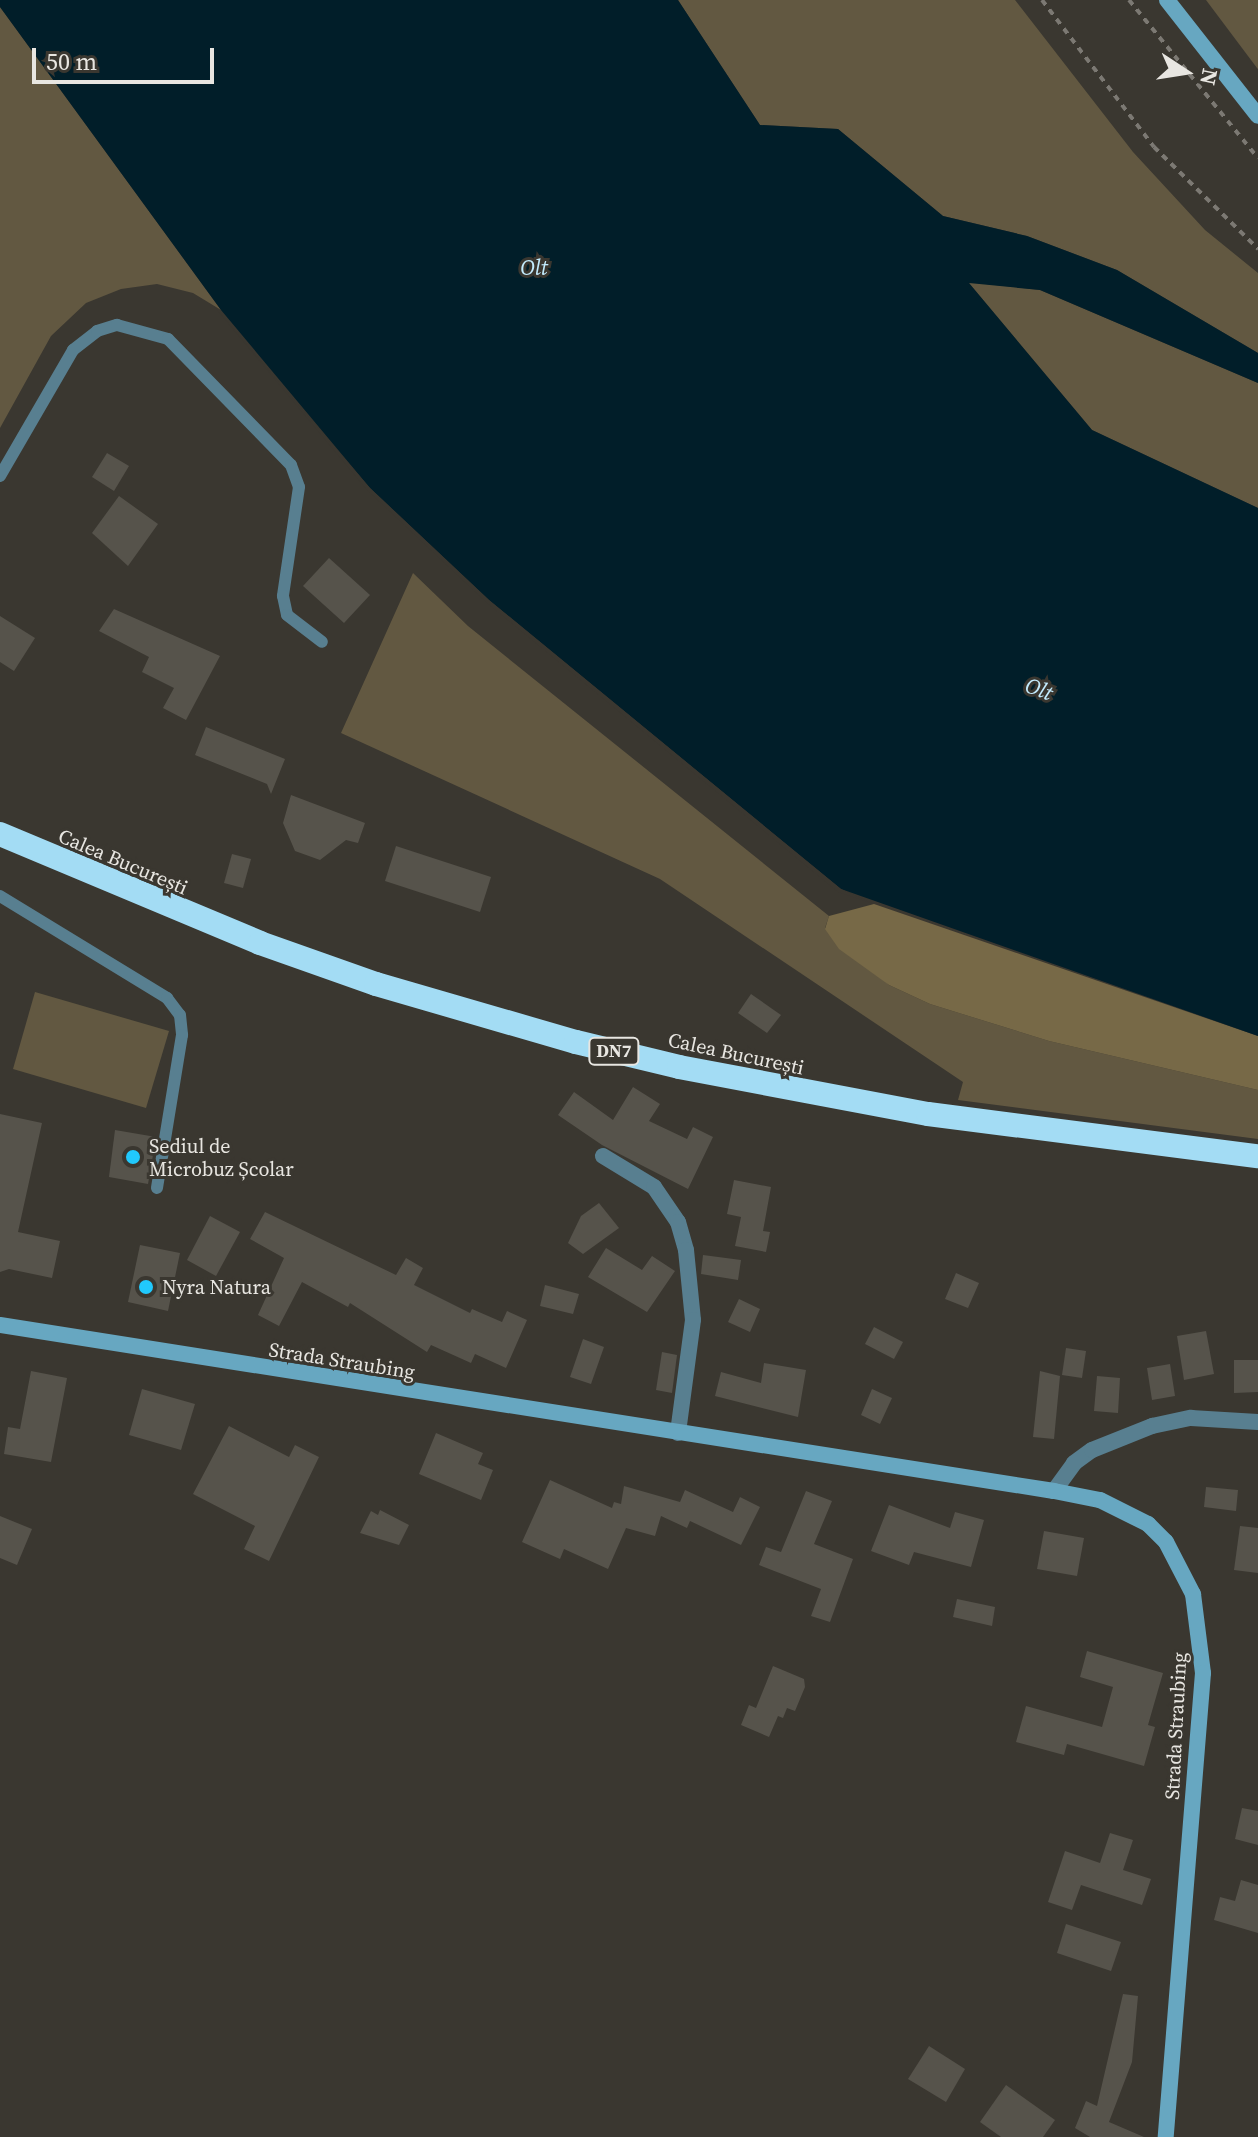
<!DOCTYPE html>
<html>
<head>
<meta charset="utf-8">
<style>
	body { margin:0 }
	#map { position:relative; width:1258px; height:2137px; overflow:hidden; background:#3a3730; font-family:"Source Serif 4",serif }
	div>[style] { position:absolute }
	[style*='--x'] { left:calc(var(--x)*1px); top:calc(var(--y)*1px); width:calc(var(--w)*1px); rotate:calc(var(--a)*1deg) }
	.green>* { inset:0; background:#625841 }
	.forest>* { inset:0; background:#776947 }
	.water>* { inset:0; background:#011e29 }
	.pier>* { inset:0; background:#3a3730 }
	.building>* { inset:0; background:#56534b }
	.path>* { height:4px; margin-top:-2px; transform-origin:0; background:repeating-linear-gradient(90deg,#7c7973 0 6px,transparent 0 12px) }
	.lane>* { height:12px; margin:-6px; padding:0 6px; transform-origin:6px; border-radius:6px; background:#587f90 }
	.street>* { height:16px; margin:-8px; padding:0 8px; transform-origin:8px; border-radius:8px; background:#587f90 }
	.secondary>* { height:16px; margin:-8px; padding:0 8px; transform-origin:8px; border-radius:8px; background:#67a7c1 }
	.highway>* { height:24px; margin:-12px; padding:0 12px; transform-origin:12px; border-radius:12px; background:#a3dcf4 }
	.dots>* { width:22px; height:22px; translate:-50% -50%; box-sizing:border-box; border:4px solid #3a3730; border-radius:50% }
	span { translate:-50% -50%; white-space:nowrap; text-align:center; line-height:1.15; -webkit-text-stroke:6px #3a3730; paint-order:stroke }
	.shield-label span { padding:2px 6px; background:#3a3730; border:2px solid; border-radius:6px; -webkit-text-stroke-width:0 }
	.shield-label { font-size:18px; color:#e8e6e1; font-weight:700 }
	.street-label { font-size:20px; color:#e8e6e1 }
	.poi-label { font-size:20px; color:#e8e6e1 }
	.left { translate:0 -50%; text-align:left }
	.water-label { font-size:22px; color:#c3ecfe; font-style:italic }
	.north { position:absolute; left:1146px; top:32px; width:80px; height:80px; -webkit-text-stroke:6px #3a3730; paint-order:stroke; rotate:102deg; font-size:22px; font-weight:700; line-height:32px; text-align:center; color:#e8e6e1 }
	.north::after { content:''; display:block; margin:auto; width:28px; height:36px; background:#e8e6e1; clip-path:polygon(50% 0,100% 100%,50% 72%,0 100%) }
	.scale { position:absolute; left:32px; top:48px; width:182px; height:36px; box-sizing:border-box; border:4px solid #e8e6e1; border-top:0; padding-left:10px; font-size:24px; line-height:28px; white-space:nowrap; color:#e8e6e1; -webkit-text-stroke:6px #3a3730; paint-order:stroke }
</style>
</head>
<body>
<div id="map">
	<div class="green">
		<i style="clip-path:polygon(678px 0,1015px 0,1133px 152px,1205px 230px,1258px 273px,1258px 353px,1117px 270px,1027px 236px,943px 216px,838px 129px,760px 125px)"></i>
		<i style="clip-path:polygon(1206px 0,1258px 0,1258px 69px,1257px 68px)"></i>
		<i style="clip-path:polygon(0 7px,221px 310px,193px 293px,157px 284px,121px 289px,86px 303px,51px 336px,0 428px)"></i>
		<i style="clip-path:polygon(968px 282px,1040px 290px,1258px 383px,1258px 508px,1092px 430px)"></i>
		<i style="clip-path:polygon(413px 573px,468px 626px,829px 916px,825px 928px,889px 985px,930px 1004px,1049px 1041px,1258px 1090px,1258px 1139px,958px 1100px,963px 1082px,660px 879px,341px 733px)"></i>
		<i style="clip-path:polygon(35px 992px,169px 1031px,146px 1108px,13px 1069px)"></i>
	</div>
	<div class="forest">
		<i style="clip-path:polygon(874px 904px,1258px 1036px,1258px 1090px,1049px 1041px,930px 1004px,889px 985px,839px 949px,825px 929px,829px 916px)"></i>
	</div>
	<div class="water">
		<i style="clip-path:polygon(0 0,678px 0,760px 125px,838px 129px,943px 216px,1027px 236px,1117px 270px,1258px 353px,1258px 383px,1040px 290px,969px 283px,1092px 430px,1258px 508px,1258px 1036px,841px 889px,489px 600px,370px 488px,221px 310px,0 7px)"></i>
	</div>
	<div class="pier">
		<i style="clip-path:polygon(212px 304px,370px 488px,489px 600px,841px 889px,874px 904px,838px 892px,487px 603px,367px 490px)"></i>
	</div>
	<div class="building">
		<i style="clip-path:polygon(107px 453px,129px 466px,114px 491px,92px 477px)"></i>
		<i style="clip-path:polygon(119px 496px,158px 524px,128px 566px,92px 533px)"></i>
		<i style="clip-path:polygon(329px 558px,370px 595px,344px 623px,303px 586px)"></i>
		<i style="clip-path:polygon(114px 609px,220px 656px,186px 720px,163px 708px,174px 688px,142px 672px,149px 657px,99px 631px)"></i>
		<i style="clip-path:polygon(0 616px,35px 638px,14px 671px,0 662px)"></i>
		<i style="clip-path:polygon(206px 727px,285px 759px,271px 794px,267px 784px,195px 755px)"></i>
		<i style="clip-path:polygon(291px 795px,365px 823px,358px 843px,346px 840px,320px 860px,295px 851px,283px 823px)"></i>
		<i style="clip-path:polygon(396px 846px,491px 877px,480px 912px,385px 881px)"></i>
		<i style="clip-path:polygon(232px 854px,251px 859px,243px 888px,224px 883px)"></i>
		<i style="clip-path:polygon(751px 994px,781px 1015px,767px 1033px,738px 1013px)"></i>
		<i style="clip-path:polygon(633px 1087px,660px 1104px,649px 1121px,687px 1139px,693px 1127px,713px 1137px,688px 1189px,602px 1145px,558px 1115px,574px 1092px,613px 1120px)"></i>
		<i style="clip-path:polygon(0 1114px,42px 1123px,18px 1232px,60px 1241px,52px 1278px,9px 1269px,0 1272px)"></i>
		<i style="clip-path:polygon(115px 1130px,156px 1137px,148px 1184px,109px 1177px)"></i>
		<i style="clip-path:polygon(734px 1180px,771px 1187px,763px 1231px,770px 1232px,766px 1252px,735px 1246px,741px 1217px,727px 1214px)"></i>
		<i style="clip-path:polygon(599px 1203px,619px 1228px,583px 1254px,568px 1243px,581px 1216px)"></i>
		<i style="clip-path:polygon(265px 1212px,396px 1275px,406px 1258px,423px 1268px,414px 1285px,470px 1313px,472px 1309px,502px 1322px,507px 1311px,527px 1320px,506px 1368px,475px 1354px,471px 1363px,431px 1345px,427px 1352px,350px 1303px,348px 1307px,302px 1282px,279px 1326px,258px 1315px,284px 1258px,250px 1239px)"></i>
		<i style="clip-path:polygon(210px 1216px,240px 1232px,216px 1276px,187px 1260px)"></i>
		<i style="clip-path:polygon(140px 1245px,180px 1253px,168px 1311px,128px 1302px)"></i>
		<i style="clip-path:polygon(606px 1248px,642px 1270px,652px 1256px,675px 1271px,647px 1312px,588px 1277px)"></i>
		<i style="clip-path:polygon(703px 1255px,741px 1260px,738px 1280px,701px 1274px)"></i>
		<i style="clip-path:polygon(956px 1273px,979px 1283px,968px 1308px,945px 1299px)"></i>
		<i style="clip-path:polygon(545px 1285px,579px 1294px,573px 1314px,540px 1306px)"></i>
		<i style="clip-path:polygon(739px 1299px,760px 1309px,750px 1332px,728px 1322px)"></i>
		<i style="clip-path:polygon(874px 1327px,903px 1342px,894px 1359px,865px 1344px)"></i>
		<i style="clip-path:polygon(1206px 1331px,1214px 1374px,1184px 1380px,1177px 1336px)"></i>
		<i style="clip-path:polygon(583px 1339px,604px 1347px,591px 1384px,570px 1377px)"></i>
		<i style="clip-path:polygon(1066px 1348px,1086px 1351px,1082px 1378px,1062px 1375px)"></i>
		<i style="clip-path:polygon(662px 1352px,677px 1355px,672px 1393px,656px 1390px)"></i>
		<i style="clip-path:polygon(1234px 1360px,1258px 1360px,1258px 1392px,1234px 1393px)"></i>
		<i style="clip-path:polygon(764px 1363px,806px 1370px,798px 1417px,715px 1396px,721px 1372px,761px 1383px)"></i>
		<i style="clip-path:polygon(1170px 1364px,1175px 1396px,1152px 1400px,1147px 1368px)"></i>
		<i style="clip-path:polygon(31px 1371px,67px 1378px,51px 1462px,4px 1454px,8px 1427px,20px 1429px)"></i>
		<i style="clip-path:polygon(1040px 1371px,1060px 1376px,1054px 1439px,1033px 1437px)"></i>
		<i style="clip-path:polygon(1097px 1376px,1120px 1378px,1118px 1413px,1094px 1411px)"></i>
		<i style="clip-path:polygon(142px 1389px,195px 1404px,181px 1450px,129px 1435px)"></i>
		<i style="clip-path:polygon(872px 1389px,892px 1398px,880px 1424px,861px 1415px)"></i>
		<i style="clip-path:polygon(229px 1426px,289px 1457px,295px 1445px,319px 1457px,269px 1561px,244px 1549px,255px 1526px,193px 1494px)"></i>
		<i style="clip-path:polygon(436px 1433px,483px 1453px,478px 1464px,493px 1470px,481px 1500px,419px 1474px)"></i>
		<i style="clip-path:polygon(550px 1480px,612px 1508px,614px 1502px,621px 1504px,624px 1486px,680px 1502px,685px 1490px,733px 1512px,740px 1497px,760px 1507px,741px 1545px,690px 1521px,687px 1528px,661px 1516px,655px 1536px,626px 1528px,608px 1569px,564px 1549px,560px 1559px,522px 1542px)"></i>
		<i style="clip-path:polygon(1206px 1487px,1238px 1490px,1236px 1511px,1204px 1507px)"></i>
		<i style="clip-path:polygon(806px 1491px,832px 1501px,814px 1544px,853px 1559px,830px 1622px,811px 1616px,821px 1589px,759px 1565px,766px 1547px,781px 1552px)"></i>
		<i style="clip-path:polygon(889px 1505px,950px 1528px,955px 1512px,984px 1520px,971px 1567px,914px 1552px,909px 1565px,871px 1551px)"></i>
		<i style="clip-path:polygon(380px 1510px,409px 1525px,399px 1545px,360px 1533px,371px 1511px,378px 1515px)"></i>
		<i style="clip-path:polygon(0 1516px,32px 1529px,17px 1565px,0 1558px)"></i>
		<i style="clip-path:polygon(1240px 1526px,1258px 1528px,1258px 1573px,1234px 1570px)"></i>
		<i style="clip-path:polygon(1044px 1531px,1084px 1538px,1077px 1576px,1037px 1569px)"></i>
		<i style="clip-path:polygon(957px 1599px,995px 1607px,992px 1626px,953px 1617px)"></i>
		<i style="clip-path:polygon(1087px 1651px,1163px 1673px,1148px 1725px,1155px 1727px,1144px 1766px,1067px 1744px,1064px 1755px,1016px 1742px,1026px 1706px,1102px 1727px,1113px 1687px,1080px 1677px)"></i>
		<i style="clip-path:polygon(773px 1666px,804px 1679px,805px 1687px,795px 1711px,787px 1708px,783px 1718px,778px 1716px,769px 1737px,741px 1725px,749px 1705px,756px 1708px)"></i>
		<i style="clip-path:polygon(1242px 1808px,1258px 1811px,1258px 1845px,1235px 1839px)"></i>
		<i style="clip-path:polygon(1110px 1833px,1133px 1840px,1123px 1870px,1151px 1879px,1142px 1905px,1081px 1885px,1072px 1910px,1048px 1902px,1065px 1851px,1100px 1863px)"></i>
		<i style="clip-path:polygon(1241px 1880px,1258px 1885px,1258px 1933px,1214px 1920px,1220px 1897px,1235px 1901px)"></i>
		<i style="clip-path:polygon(1066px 1924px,1121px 1942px,1111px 1971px,1057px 1953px)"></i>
		<i style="clip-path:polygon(1123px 1994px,1138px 1996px,1132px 2062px,1109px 2122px,1144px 2137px,1090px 2137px,1075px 2128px,1086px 2101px,1097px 2106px)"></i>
		<i style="clip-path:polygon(929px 2046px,965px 2069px,946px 2102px,908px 2079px)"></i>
		<i style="clip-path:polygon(1006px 2085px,1055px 2120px,1043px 2137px,1001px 2137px,980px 2122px)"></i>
	</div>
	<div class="path">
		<i style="--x:1042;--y:0;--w:185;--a:52.7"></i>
		<i style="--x:1154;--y:147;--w:146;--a:44.4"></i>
		<i style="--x:1129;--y:0;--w:204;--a:50.8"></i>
	</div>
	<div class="lane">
		<i style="--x:0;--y:476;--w:146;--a:-59.9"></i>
		<i style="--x:73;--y:350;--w:31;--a:-38"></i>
		<i style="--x:97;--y:331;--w:21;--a:-17"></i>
		<i style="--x:117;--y:325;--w:53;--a:15.4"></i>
		<i style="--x:168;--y:339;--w:176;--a:45.7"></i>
		<i style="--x:291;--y:465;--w:23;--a:70"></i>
		<i style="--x:299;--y:487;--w:110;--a:98.4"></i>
		<i style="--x:283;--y:596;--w:19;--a:78"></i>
		<i style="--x:287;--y:615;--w:44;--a:37.6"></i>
		<i style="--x:0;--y:896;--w:196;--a:31.4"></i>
		<i style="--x:167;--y:998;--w:21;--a:53"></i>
		<i style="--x:180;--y:1015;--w:20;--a:84"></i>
		<i style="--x:182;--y:1035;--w:155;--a:99.3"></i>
	</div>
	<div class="street">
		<i style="--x:603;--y:1156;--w:60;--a:31.3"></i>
		<i style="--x:654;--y:1187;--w:42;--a:55.6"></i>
		<i style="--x:678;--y:1222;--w:29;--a:74"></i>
		<i style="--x:686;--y:1250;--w:70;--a:84.3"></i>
		<i style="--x:693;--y:1320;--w:114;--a:97.6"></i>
		<i style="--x:1054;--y:1491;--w:34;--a:-54"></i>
		<i style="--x:1074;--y:1463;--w:22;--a:-36"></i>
		<i style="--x:1092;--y:1450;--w:65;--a:-21.8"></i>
		<i style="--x:1152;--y:1426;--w:40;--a:-12"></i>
		<i style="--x:1191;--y:1418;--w:67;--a:3.4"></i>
	</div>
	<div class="secondary">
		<i style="--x:1167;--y:0;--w:147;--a:51.9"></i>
		<i style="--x:0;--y:1325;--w:1067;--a:8.95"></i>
		<i style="--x:1054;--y:1491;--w:47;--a:11.1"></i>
		<i style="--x:1100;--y:1500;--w:54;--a:26.6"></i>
		<i style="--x:1148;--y:1524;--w:25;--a:45"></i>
		<i style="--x:1166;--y:1542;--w:59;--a:62.6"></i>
		<i style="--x:1193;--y:1594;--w:80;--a:82.8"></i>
		<i style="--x:1203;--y:1673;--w:465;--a:94.6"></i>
	</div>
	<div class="highway">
		<i style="--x:0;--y:834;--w:282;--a:22.7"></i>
		<i style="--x:260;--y:943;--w:123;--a:19.5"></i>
		<i style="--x:376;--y:984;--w:208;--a:16.2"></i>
		<i style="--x:576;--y:1042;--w:106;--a:13.6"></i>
		<i style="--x:679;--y:1067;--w:253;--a:10.7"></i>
		<i style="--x:928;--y:1114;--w:333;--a:7.3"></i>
	</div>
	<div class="dots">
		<i style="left:133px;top:1157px;background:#21c9fd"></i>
		<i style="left:146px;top:1287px;background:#21c9fd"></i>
	</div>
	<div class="shield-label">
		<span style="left:614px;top:1051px">DN7</span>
	</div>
	<div class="street-label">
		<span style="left:123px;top:862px;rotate:23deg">Calea București</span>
		<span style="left:736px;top:1054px;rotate:12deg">Calea București</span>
		<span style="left:342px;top:1361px;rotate:9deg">Strada Straubing</span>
		<span style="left:1176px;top:1726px;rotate:-87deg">Strada Straubing</span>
	</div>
	<div class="poi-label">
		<span class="left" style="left:149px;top:1158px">Sediul de<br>Microbuz Școlar</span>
		<span class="left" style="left:162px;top:1287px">Nyra Natura</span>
	</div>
	<div class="water-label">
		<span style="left:534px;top:268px">Olt</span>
		<span style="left:1039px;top:689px;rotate:21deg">Olt</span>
	</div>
	<div class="north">N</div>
	<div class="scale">50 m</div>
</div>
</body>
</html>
